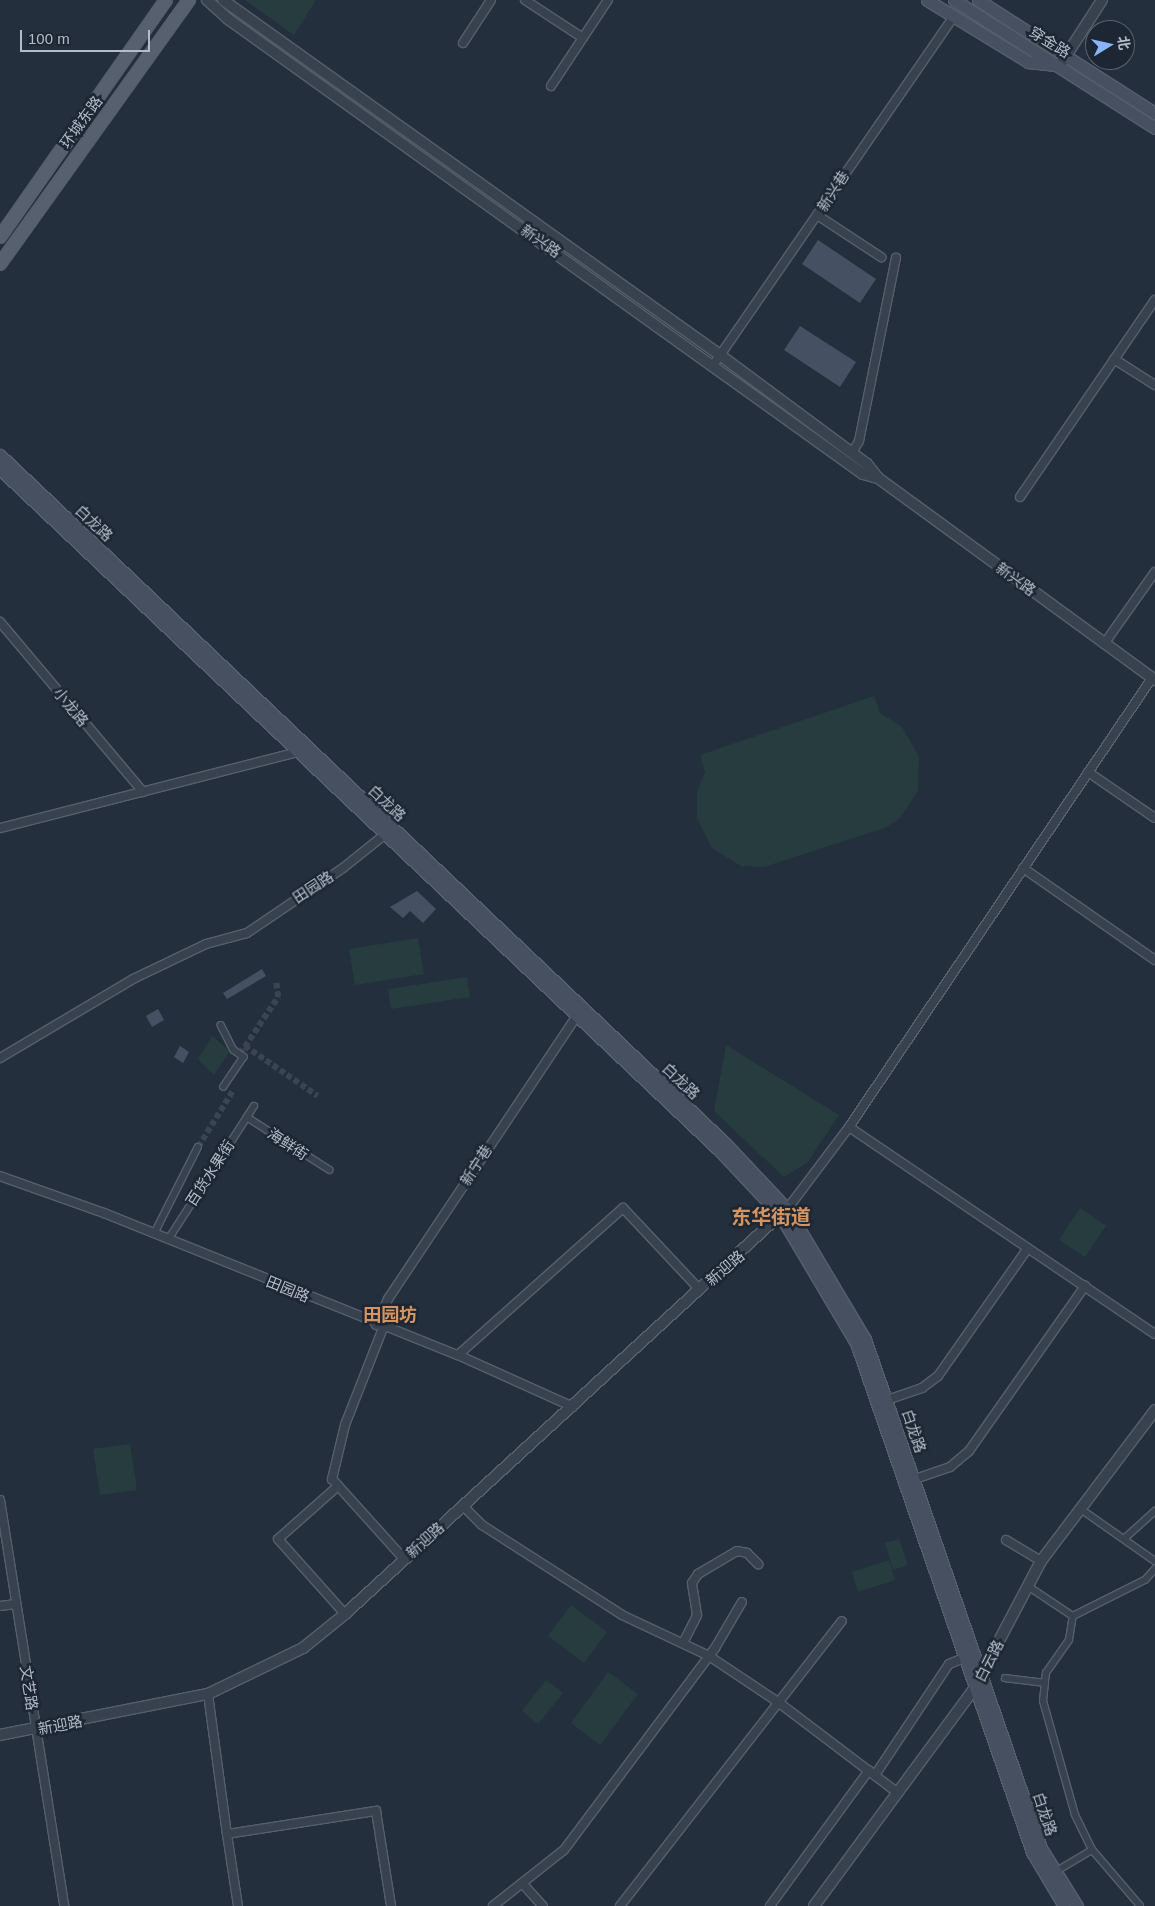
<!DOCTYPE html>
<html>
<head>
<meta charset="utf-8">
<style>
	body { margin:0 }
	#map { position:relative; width:1155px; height:1906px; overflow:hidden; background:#242f3e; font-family:Helvetica,"Noto Sans SC",sans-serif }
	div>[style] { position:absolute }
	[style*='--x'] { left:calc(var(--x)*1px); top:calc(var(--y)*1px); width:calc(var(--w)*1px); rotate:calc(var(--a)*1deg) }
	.green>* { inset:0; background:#263c3f }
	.building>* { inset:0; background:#455162 }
	.pedestrian-tunnel>* { height:5.5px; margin-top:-2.75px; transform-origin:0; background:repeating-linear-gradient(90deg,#3a4453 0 5.5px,transparent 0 8.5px) }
	.roads { filter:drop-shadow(1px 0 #565f6c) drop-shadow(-1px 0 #565f6c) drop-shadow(0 1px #565f6c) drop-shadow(0 -1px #565f6c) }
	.pedestrian>* { height:5.5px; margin:-2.75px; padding:0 2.75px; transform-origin:2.75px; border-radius:2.75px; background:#38414e }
	.minor>* { height:8px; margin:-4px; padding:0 4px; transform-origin:4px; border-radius:4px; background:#38414e }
	.tertiary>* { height:10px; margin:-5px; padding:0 5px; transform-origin:5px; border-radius:5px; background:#38414e }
	.secondary>* { height:11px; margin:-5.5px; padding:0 5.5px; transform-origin:5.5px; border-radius:5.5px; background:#465061 }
	.primary>* { height:12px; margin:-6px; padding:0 6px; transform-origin:6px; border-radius:6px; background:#56606e }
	span { translate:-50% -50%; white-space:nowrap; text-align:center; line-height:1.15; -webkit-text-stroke:5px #1d2633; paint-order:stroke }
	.street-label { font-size:15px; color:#b4bcc9 }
	.quarter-label { font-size:18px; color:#d59563; font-weight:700 }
	.district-label { font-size:20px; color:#d59563; font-weight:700 }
	.north { position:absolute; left:1085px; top:20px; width:50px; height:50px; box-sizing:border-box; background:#1d2633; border:1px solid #59626f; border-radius:50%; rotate:81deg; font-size:14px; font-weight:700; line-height:20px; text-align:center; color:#b4bcc9 }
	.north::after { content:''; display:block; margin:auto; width:18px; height:22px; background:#8ab4f8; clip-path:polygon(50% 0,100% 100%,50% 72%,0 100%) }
	.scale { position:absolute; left:20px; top:30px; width:130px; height:22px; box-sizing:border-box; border:2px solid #b4bcc9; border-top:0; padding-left:6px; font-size:15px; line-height:18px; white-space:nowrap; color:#b4bcc9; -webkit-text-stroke:4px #1d2633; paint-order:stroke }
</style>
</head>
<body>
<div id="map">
	<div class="green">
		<i style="clip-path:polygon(245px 0,316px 0,294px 35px)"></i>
		<i style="clip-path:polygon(874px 696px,880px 713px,902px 727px,919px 757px,918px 791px,899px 819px,884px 828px,764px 867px,741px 866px,712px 848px,697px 818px,697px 792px,705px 772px,700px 755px)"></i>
		<i style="clip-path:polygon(418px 938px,424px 974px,355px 985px,349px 949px)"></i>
		<i style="clip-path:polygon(467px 977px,470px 997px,391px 1009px,388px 989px)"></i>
		<i style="clip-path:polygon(212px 1036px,230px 1051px,214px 1075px,198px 1059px)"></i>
		<i style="clip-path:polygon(726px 1045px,839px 1115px,807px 1163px,784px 1177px,714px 1111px)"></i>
		<i style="clip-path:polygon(1080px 1208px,1106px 1226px,1085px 1257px,1059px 1240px)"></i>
		<i style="clip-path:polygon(130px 1444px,137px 1490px,100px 1495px,93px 1449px)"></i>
		<i style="clip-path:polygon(899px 1539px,908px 1565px,893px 1570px,885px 1543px)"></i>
		<i style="clip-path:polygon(889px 1560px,895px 1580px,858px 1592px,852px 1572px)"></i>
		<i style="clip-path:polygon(571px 1605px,607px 1632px,584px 1663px,548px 1636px)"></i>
		<i style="clip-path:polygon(608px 1672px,638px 1694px,600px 1745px,571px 1723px)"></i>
		<i style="clip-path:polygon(546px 1680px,563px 1693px,538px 1724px,522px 1711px)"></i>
	</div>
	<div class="building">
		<i style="clip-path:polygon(818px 240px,876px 279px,860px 303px,802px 264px)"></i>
		<i style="clip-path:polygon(800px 326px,856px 362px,840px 387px,784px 350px)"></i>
		<i style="clip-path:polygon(417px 891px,436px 909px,423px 923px,410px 911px,403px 918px,390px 907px)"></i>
		<i style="clip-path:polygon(262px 969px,266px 976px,227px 999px,223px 993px)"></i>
		<i style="clip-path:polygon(158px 1009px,164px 1020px,152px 1027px,146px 1016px)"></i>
		<i style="clip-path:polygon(180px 1046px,189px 1052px,183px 1063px,174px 1057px)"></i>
	</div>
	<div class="pedestrian-tunnel">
		<i style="--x:245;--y:1046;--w:88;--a:34.4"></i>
		<i style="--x:240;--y:1054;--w:69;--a:-56.3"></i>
		<i style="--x:278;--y:997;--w:15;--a:-98"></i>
		<i style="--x:198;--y:1147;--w:65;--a:-58.3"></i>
	</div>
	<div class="roads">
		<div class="pedestrian">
			<i style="--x:221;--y:1025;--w:28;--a:63"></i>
			<i style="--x:234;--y:1050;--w:12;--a:35"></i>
			<i style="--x:244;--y:1057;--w:36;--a:124"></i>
			<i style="--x:247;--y:1117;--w:98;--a:32.6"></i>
			<i style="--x:154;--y:1234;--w:97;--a:-63.2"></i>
			<i style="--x:168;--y:1240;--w:159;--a:-57.3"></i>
			<i style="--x:1081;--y:1509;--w:90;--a:35.1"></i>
			<i style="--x:1124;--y:1539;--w:42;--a:-42.1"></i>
			<i style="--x:1028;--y:1586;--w:54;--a:33.7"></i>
			<i style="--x:1005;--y:1678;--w:40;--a:7.1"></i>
			<i style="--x:1055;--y:1872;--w:43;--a:-30.7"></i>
			<i style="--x:1140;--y:1906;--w:74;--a:-130.6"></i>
			<i style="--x:1092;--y:1850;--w:39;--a:-116"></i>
			<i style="--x:1075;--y:1815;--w:118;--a:-105.7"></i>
			<i style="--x:1043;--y:1701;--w:28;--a:-84"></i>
			<i style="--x:1046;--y:1673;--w:40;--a:-55.1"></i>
			<i style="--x:1069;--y:1640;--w:24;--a:-81"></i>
			<i style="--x:1073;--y:1616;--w:80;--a:-26.6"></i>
			<i style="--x:1145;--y:1580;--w:15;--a:-48"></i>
		</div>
		<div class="minor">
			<i style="--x:525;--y:0;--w:69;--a:33.2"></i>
			<i style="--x:463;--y:43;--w:51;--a:-56.9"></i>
			<i style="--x:551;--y:86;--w:103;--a:-56.5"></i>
			<i style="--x:817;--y:215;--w:77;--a:33.3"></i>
			<i style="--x:1114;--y:359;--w:49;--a:32.4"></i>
			<i style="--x:714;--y:364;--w:421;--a:-55.4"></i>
			<i style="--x:852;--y:453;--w:14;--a:-60"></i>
			<i style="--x:859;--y:441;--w:187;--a:-78.6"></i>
			<i style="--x:1020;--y:497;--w:239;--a:-55.6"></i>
			<i style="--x:0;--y:622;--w:222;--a:49.9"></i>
			<i style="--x:1104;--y:644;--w:88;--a:-54.7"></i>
			<i style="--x:1088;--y:772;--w:81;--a:34.5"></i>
			<i style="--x:0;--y:828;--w:311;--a:-14.3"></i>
			<i style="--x:1023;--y:868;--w:161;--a:34.9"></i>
			<i style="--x:0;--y:1058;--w:155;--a:-30.7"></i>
			<i style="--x:133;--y:979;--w:81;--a:-25.6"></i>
			<i style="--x:206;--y:944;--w:42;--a:-15"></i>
			<i style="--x:247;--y:933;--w:116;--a:-34.1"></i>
			<i style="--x:343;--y:868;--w:53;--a:-38.8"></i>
			<i style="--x:849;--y:1127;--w:369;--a:34.1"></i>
			<i style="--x:0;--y:1176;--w:110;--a:19.6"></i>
			<i style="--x:104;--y:1213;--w:381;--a:21.9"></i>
			<i style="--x:458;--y:1355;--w:126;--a:24.3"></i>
			<i style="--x:785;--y:1212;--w:106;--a:-53"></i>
			<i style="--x:849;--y:1127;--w:542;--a:-55.99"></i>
			<i style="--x:376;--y:1325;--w:29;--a:-65"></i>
			<i style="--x:388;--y:1299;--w:344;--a:-56.3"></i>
			<i style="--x:383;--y:1328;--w:104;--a:111.4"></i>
			<i style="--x:345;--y:1425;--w:56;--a:103.5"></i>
			<i style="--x:332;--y:1479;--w:108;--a:48"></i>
			<i style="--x:458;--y:1355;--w:221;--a:-41.7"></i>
			<i style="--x:623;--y:1208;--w:112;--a:46.8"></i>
			<i style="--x:887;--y:1400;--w:37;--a:-19"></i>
			<i style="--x:922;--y:1388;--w:20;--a:-37"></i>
			<i style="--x:938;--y:1376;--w:156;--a:-54.9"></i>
			<i style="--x:915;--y:1479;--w:37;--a:-19"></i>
			<i style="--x:950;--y:1467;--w:25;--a:-40"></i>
			<i style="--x:969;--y:1451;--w:202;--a:-54.9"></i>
			<i style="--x:338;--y:1486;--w:80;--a:138.5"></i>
			<i style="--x:278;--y:1539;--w:101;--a:48.2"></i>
			<i style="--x:0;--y:1500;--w:411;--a:81"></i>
			<i style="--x:463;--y:1506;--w:27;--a:45"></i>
			<i style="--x:482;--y:1525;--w:166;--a:32.7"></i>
			<i style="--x:622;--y:1615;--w:96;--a:25.2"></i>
			<i style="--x:709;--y:1656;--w:83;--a:33.7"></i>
			<i style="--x:778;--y:1702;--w:151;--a:37.2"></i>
			<i style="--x:1006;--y:1540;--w:41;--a:31"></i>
			<i style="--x:0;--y:1606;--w:16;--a:-7"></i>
			<i style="--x:683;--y:1643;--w:31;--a:-63"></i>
			<i style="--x:697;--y:1615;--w:32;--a:-99"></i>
			<i style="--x:692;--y:1583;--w:11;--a:-56"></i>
			<i style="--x:698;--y:1574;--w:45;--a:-30.5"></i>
			<i style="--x:737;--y:1551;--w:10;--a:11"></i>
			<i style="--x:747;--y:1553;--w:16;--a:45"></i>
			<i style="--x:208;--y:1694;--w:141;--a:82.3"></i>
			<i style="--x:875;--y:1775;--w:133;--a:-56.3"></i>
			<i style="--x:949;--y:1664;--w:18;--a:-22"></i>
			<i style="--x:522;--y:1883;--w:31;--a:48"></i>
			<i style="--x:238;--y:1906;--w:73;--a:-98.7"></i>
			<i style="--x:227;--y:1834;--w:151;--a:-8.8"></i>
			<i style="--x:376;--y:1811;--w:96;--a:81"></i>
			<i style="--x:493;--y:1906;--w:90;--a:-38.3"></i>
			<i style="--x:564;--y:1850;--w:252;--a:-53.2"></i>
			<i style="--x:715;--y:1648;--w:53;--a:-59.6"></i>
			<i style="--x:620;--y:1906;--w:361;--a:-52.1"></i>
			<i style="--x:770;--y:1906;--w:168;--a:-53.9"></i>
		</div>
		<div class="tertiary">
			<i style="--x:207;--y:0;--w:28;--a:42"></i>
			<i style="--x:228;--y:19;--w:781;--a:35.62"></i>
			<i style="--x:863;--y:474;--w:16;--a:15"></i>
			<i style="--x:223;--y:0;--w:611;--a:35.54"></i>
			<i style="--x:720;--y:355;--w:183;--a:36.6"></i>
			<i style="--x:867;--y:464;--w:18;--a:52"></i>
			<i style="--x:878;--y:478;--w:343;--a:36.1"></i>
			<i style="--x:1060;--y:65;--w:77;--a:-57.1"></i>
			<i style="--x:0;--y:1735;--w:212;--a:-11.2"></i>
			<i style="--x:208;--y:1694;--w:106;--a:-25.8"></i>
			<i style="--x:303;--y:1648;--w:54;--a:-39"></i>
			<i style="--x:345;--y:1614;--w:590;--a:-42.53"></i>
			<i style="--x:814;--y:1906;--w:266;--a:-53.6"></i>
			<i style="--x:972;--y:1692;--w:148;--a:-62.2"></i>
			<i style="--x:1041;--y:1561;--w:189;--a:-52.9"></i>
		</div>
		<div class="secondary">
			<i style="--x:927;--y:0;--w:119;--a:31.5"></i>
			<i style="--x:1028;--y:62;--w:28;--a:6"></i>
			<i style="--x:954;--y:0;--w:238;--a:32.5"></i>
			<i style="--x:978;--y:0;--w:210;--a:32.6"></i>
			<i style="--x:0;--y:455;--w:999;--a:43.5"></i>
			<i style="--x:725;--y:1143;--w:92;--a:46.8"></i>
			<i style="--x:788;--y:1210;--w:150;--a:59.2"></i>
			<i style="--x:865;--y:1339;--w:539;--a:70.93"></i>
			<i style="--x:1041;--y:1848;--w:68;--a:58.2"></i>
			<i style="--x:0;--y:469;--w:990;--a:43.45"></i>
			<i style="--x:719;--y:1150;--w:89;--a:46.8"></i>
			<i style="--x:780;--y:1215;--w:149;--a:59.3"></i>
			<i style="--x:856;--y:1343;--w:539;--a:70.93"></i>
			<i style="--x:1032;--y:1852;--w:63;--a:59.3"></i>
		</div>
		<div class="primary">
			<i style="--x:0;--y:237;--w:289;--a:-55"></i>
			<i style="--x:0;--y:264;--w:325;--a:-54.4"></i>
		</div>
	</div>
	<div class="street-label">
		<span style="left:1050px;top:42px;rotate:32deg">穿金路</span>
		<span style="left:81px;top:122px;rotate:-54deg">环城东路</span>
		<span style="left:833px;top:191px;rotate:-57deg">新兴巷</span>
		<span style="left:541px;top:241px;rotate:35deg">新兴路</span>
		<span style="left:94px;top:523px;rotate:43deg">白龙路</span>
		<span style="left:1016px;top:579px;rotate:36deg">新兴路</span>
		<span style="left:71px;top:707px;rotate:50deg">小龙路</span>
		<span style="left:387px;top:803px;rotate:43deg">白龙路</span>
		<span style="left:313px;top:887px;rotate:-33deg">田园路</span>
		<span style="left:681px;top:1081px;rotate:43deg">白龙路</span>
		<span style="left:288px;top:1144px;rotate:33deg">海鲜街</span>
		<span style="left:476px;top:1165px;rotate:-57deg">新宁巷</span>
		<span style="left:210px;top:1173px;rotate:-57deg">百货水果街</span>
		<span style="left:725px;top:1268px;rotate:-41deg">新迎路</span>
		<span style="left:288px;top:1289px;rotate:22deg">田园路</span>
		<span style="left:914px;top:1431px;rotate:71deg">白龙路</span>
		<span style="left:425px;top:1540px;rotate:-42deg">新迎路</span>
		<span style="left:989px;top:1661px;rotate:-63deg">白云路</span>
		<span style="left:29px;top:1688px;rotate:81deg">文艺路</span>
		<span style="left:60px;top:1725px;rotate:-11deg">新迎路</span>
		<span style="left:1045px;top:1814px;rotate:71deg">白龙路</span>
	</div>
	<div class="quarter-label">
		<span style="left:390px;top:1315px">田园坊</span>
	</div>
	<div class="district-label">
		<span style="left:771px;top:1217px">东华街道</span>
	</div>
	<div class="north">北</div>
	<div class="scale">100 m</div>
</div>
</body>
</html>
